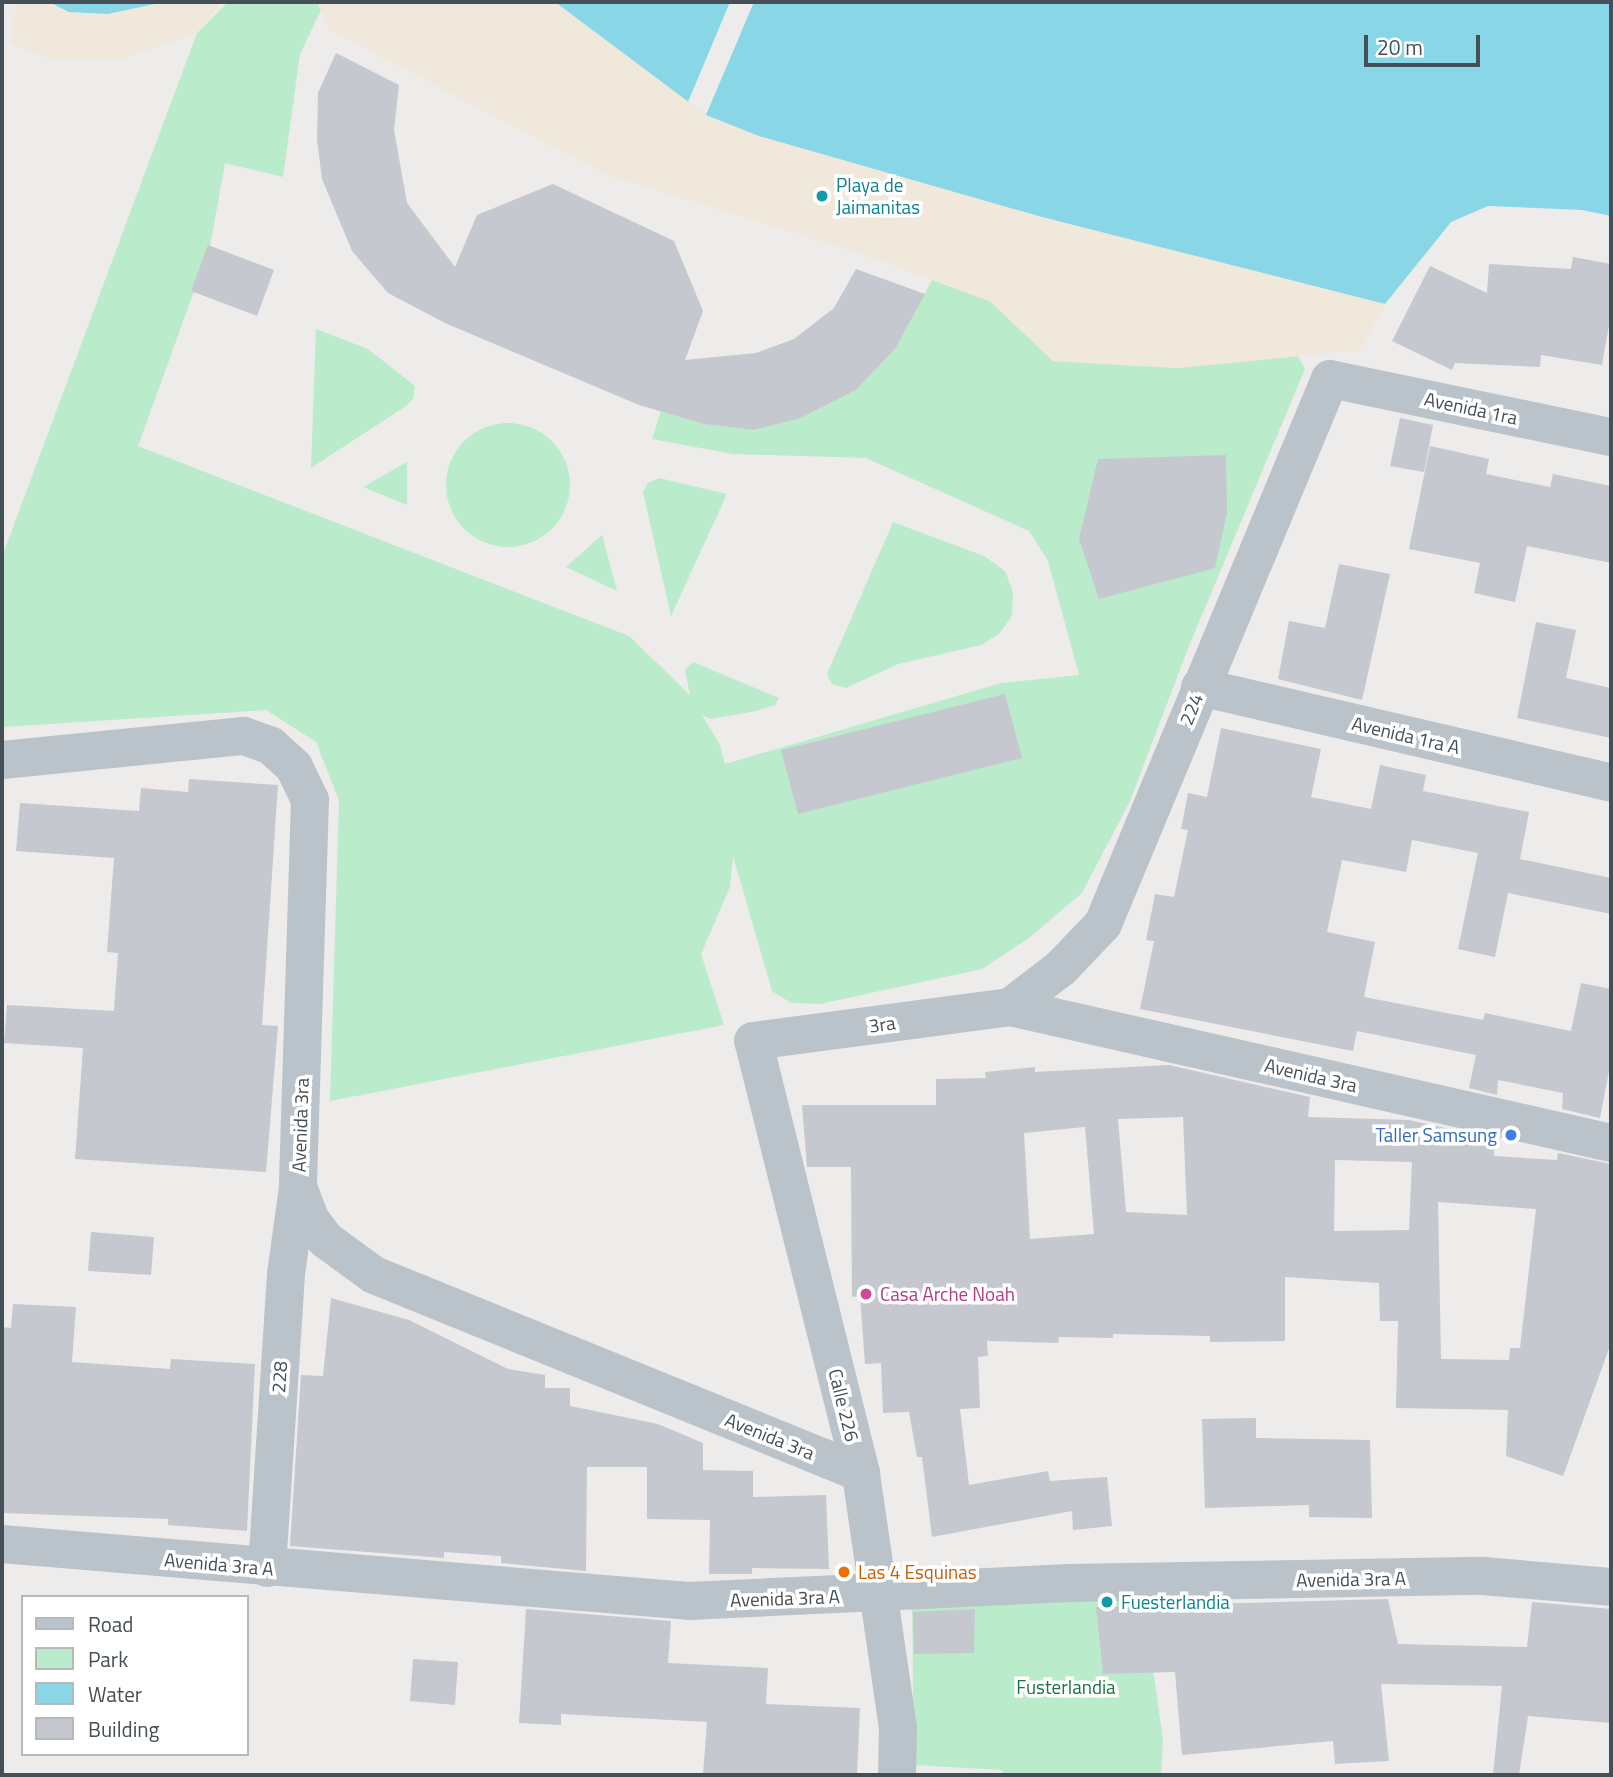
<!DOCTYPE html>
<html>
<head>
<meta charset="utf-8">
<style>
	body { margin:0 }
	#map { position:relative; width:1613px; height:1777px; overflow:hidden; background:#eeebeb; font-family:"Titillium Web",sans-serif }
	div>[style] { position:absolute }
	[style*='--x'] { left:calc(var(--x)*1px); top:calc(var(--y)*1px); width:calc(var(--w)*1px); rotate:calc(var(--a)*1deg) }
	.green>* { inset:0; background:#baebcb }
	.round { border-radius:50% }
	.sand>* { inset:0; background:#efe8db }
	.water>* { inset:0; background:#89d7e6 }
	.pier>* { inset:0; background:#eeebeb }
	.building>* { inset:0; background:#c5c8ce }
	.minor>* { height:38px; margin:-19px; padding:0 19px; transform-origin:19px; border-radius:19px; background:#bac3ca }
	.dots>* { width:19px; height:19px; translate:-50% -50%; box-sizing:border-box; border:4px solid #fff; border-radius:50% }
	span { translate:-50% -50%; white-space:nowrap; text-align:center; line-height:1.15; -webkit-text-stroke:7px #fff; paint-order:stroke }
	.culture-label { font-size:19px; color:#0d838f }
	.left { translate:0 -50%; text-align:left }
	.street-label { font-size:19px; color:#454f57 }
	.shop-label { font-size:19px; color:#366cbe }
	.right { translate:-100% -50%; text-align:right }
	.hotel-label { font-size:19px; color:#b23c85 }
	.food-label { font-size:19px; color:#c56008 }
	.park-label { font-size:19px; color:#1b7343 }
	.frame { position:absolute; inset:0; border:4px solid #454f57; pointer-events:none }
	.legend { position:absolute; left:21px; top:1595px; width:228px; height:161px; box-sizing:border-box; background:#fff; border:2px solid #b5b9bc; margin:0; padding:9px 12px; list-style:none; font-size:21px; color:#454f57 }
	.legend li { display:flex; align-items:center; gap:14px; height:35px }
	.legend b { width:35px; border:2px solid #b5b9bc }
	.scale { position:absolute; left:1364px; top:35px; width:116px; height:32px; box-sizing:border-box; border:4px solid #454f57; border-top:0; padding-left:9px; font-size:21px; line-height:24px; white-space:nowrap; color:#454f57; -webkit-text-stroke:5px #fff; paint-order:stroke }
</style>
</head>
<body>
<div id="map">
	<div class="green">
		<i style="clip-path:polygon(228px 2px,317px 2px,321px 10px,300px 54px,283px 177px,225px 163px,210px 247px,138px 446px,629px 636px,690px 695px,685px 669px,693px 662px,779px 698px,775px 705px,756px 711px,711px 719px,702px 715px,720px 745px,725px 764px,1001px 683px,1079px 675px,1048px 561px,1029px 531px,866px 458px,733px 454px,652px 439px,661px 411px,704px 424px,753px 430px,801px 418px,856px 390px,895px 349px,932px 280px,990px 301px,1053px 361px,1178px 368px,1298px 356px,1305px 369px,1189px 646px,1130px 801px,1082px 893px,1029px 938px,982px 969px,820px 1004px,791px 1003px,772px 991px,733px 856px,730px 887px,701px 954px,724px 1025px,330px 1101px,339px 800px,316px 742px,266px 710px,2px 727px,2px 557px,197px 33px)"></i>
		<i style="clip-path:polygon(316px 329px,368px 349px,415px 386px,413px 399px,403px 408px,311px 468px)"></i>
		<i class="round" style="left:446px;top:423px;width:124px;height:124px"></i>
		<i style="clip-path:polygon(407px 462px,407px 505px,363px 487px)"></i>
		<i style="clip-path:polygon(659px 478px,727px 494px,671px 616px,643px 492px,648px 483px)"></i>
		<i style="clip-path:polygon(893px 522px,984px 556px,1005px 571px,1013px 592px,1012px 616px,999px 634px,981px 645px,898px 664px,846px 688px,832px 684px,827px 674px)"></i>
		<i style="clip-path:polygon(602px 535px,617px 591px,566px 567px)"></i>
		<i style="clip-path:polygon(1143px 1597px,1163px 1740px,1161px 1775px,1002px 1775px,1002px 1770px,914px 1765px,912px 1604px)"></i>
	</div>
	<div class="sand">
		<i style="clip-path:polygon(17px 2px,49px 2px,69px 12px,108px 14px,164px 2px,222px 2px,197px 33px,121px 59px,49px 59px,11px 43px)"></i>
		<i style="clip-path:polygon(317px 2px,555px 2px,706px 115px,1042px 217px,1385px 304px,1360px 350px,1178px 368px,1053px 361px,990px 301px,862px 254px,607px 175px,330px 30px)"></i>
	</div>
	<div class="water">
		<i style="clip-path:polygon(49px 2px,164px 2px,108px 14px,69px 12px)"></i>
		<i style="clip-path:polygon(555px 2px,1611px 2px,1611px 216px,1582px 210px,1488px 206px,1451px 222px,1385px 304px,1042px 217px,759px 136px,706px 115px)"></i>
	</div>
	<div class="pier">
		<i style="clip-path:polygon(730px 2px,754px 2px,706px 115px,688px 102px)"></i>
	</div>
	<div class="building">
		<i style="clip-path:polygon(336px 53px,399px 85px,394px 130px,407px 203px,455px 267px,477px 215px,553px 184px,674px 241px,703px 311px,685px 360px,756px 353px,794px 339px,834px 308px,856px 269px,925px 294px,895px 349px,856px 390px,801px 418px,753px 430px,704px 424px,639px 405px,445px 323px,388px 293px,352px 251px,322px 179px,317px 140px,318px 93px)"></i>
		<i style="clip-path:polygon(208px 245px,274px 270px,257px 316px,191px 291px)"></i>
		<i style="clip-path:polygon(1573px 257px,1611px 264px,1611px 314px,1602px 365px,1541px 355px,1540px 367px,1455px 363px,1452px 370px,1392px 341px,1430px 266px,1487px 293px,1489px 264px,1571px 269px)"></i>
		<i style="clip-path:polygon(1400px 418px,1433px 425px,1424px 472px,1390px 466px)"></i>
		<i style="clip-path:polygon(1430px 446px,1489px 459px,1486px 474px,1550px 487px,1553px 474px,1611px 486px,1611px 563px,1527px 546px,1515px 602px,1474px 593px,1480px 563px,1409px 549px)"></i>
		<i style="clip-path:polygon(1226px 455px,1227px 513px,1215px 568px,1099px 599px,1079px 539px,1098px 459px)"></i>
		<i style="clip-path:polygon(1339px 564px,1390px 574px,1362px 700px,1278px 679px,1289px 621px,1325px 628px)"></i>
		<i style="clip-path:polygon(1536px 622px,1576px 630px,1566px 678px,1611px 688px,1611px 738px,1517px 718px)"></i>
		<i style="clip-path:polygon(1005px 694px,1022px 758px,798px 814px,781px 750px)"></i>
		<i style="clip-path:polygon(1221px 728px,1321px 749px,1311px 797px,1371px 809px,1380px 765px,1426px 775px,1423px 791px,1529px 812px,1520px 859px,1611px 878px,1611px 914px,1508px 893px,1495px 957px,1458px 949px,1478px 853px,1412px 840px,1406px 872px,1342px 860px,1327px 932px,1375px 942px,1364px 997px,1483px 1020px,1485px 1013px,1571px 1031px,1581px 983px,1611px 989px,1611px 1061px,1600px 1118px,1562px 1109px,1563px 1093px,1498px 1080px,1497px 1095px,1469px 1088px,1476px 1055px,1357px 1031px,1353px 1051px,1140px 1009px,1154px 941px,1146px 940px,1155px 894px,1174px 897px,1188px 830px,1181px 829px,1188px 793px,1207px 797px)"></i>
		<i style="clip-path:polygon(189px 779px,278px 785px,262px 1025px,278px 1026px,266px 1172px,75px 1159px,83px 1048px,4px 1043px,7px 1005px,114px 1011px,118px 953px,107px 952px,114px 858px,16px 851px,20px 803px,139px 811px,141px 788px,188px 792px)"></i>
		<i style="clip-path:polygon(evenodd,1169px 1065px,1310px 1097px,1308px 1117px,1409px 1120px,1495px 1139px,1494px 1156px,1557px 1160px,1558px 1153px,1611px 1164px,1611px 1343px,1563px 1476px,1506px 1456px,1508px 1410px,1396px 1408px,1398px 1321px,1380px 1321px,1379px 1283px,1285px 1277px,1285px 1341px,1210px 1342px,1210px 1336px,1113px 1334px,1113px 1338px,1059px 1337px,1058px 1343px,987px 1341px,988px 1356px,978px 1357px,980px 1408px,960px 1409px,969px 1485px,1048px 1471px,1050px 1481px,1107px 1477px,1112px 1526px,1073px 1530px,1072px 1511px,932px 1537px,922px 1457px,917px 1457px,909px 1412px,883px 1413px,881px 1363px,865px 1364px,860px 1296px,852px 1297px,851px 1167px,807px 1167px,802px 1105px,936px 1105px,936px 1079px,986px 1078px,985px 1072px,1035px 1067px,1035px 1072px,1169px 1065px,1183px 1117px,1187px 1215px,1126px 1212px,1118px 1119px,1183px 1117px,1169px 1065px,1085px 1127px,1094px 1234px,1030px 1239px,1024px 1133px,1085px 1127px,1169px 1065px,1335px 1160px,1412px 1162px,1409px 1230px,1334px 1231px,1335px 1160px,1169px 1065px,1438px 1202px,1536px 1209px,1520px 1348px,1510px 1348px,1509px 1360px,1441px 1359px,1438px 1202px)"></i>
		<i style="clip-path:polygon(91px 1232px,154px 1237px,151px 1275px,88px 1271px)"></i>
		<i style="clip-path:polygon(331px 1298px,409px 1320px,508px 1369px,545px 1375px,545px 1388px,570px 1388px,570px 1406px,658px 1424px,703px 1443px,703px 1470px,753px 1471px,753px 1497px,826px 1495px,829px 1569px,752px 1568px,752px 1574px,709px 1574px,710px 1520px,647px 1519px,647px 1467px,587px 1467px,586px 1571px,501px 1563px,501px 1556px,444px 1552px,444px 1558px,290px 1546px,301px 1375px,323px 1376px)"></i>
		<i style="clip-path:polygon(13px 1304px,76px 1307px,72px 1362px,170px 1369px,171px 1359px,255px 1364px,247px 1531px,168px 1525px,168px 1519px,2px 1513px,2px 1327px,11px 1328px)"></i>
		<i style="clip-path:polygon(1256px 1418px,1256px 1438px,1370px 1440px,1372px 1518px,1309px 1517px,1309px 1505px,1205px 1508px,1202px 1419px)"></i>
		<i style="clip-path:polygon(1388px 1599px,1398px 1644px,1527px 1647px,1532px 1602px,1611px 1609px,1611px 1723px,1528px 1716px,1519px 1775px,1493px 1775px,1502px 1686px,1381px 1684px,1389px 1761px,1335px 1764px,1333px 1741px,1182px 1755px,1175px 1672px,1103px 1674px,1096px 1607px)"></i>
		<i style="clip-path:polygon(526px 1609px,671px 1621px,668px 1663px,768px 1668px,766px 1704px,860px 1708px,857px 1775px,703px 1775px,707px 1722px,561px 1714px,561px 1725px,519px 1723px)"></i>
		<i style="clip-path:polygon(975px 1609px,974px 1653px,914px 1654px,913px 1612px)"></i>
		<i style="clip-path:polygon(413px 1659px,458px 1662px,455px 1705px,410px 1701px)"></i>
	</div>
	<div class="minor">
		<i style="--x:1200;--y:687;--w:422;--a:13.1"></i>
		<i style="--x:2;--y:760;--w:243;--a:-5.7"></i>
		<i style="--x:244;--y:736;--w:29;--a:20"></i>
		<i style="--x:271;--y:746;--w:31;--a:42"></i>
		<i style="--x:294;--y:767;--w:37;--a:64"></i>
		<i style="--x:310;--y:800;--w:387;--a:91.8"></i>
		<i style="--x:298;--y:1187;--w:34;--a:69"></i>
		<i style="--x:310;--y:1219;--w:26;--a:53"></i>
		<i style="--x:326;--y:1240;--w:59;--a:36.1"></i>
		<i style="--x:374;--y:1275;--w:526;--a:22.13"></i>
		<i style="--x:1010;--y:1007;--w:64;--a:-37.4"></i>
		<i style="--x:1061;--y:968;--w:61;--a:-46.3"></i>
		<i style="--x:1103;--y:924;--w:590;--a:-67.39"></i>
		<i style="--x:1330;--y:379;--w:287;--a:11.7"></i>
		<i style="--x:2;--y:1544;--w:689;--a:4.74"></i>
		<i style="--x:689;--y:1601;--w:380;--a:-2.7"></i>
		<i style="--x:1069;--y:1583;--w:414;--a:-1"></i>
		<i style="--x:1483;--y:1576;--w:128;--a:4.9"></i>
		<i style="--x:267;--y:1568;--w:295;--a:-86.3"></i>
		<i style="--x:286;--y:1274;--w:88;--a:-82.1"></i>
		<i style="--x:897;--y:1775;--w:47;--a:-88.8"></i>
		<i style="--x:898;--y:1728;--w:258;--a:-98.3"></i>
		<i style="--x:861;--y:1473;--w:445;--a:-104"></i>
		<i style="--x:753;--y:1041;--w:259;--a:-7.5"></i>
		<i style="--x:1010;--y:1007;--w:616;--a:12.75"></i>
	</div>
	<div class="dots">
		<i style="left:822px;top:196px;background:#0f9aa8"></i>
		<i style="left:1511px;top:1135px;background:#3f7fe0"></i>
		<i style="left:866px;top:1294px;background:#d1479c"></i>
		<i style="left:844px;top:1572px;background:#e8710a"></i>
		<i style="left:1107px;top:1602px;background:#0f9aa8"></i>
	</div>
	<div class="culture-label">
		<span class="left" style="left:836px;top:196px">Playa de<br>Jaimanitas</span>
		<span class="left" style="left:1121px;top:1602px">Fuesterlandia</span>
	</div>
	<div class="street-label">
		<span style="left:1471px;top:408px;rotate:12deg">Avenida 1ra</span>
		<span style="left:1191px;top:709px;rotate:-68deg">224</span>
		<span style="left:1406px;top:735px;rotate:13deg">Avenida 1ra A</span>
		<span style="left:882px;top:1024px;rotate:-8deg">3ra</span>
		<span style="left:1311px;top:1075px;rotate:13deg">Avenida 3ra</span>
		<span style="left:300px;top:1125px;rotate:-88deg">Avenida 3ra</span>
		<span style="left:279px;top:1377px;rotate:-86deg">228</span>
		<span style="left:844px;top:1405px;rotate:76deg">Calle 226</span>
		<span style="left:770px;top:1436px;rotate:22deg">Avenida 3ra</span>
		<span style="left:219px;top:1564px;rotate:5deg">Avenida 3ra A</span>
		<span style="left:1351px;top:1579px;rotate:-1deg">Avenida 3ra A</span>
		<span style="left:785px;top:1598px;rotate:-2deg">Avenida 3ra A</span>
	</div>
	<div class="shop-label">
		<span class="right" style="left:1497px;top:1135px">Taller Samsung</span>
	</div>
	<div class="hotel-label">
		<span class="left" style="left:880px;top:1294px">Casa Arche Noah</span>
	</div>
	<div class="food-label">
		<span class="left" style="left:858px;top:1572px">Las 4 Esquinas</span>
	</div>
	<div class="park-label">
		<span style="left:1066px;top:1687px">Fusterlandia</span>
	</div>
	<div class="frame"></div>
	<ul class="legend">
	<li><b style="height:9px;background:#bac3ca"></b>Road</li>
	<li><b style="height:19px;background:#baebcb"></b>Park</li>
	<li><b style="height:19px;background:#89d7e6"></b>Water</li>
	<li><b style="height:19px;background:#c5c8ce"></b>Building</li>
	</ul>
	<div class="scale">20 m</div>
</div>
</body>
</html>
